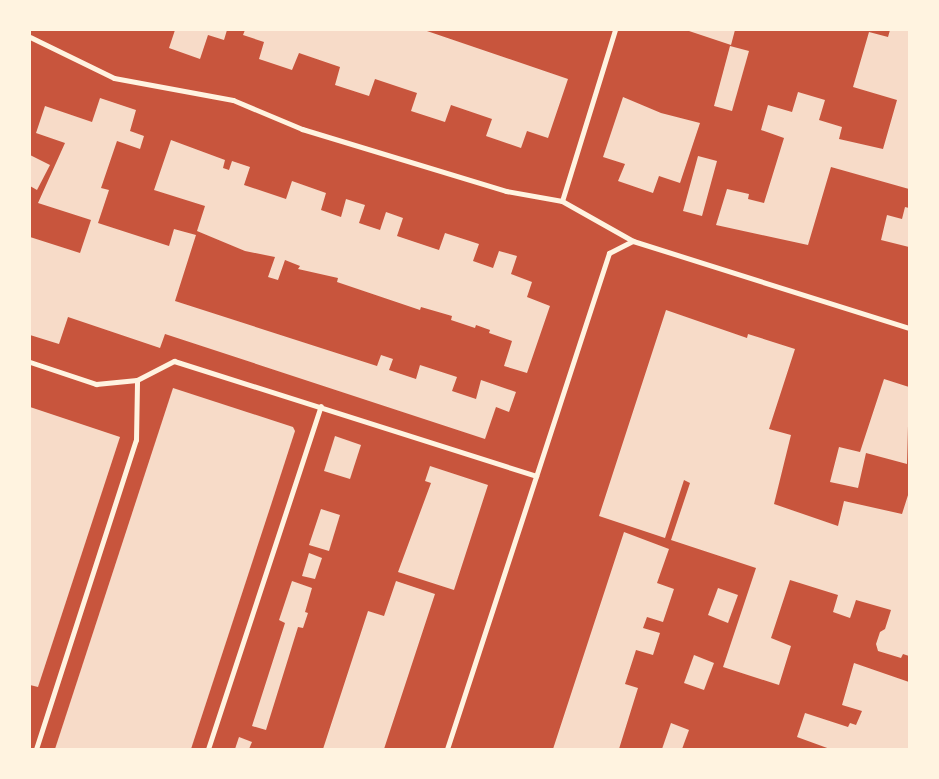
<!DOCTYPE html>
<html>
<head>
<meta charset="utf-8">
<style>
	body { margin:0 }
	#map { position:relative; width:939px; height:779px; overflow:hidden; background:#c8553d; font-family:"Crimson Pro",serif }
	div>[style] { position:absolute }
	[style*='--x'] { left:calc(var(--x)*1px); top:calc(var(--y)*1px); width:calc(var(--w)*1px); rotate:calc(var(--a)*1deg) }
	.building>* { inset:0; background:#f7dbc8 }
	.minor>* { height:5px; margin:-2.5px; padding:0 2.5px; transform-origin:2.5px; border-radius:2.5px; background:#fff3e0 }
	span { translate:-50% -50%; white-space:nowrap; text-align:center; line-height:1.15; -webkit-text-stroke:5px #fff3e0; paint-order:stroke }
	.frame { position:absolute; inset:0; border:31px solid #fff3e0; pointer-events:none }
</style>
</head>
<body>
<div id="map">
	<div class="building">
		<i style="clip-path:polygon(175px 30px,227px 30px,224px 40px,208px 35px,200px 59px,169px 48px)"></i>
		<i style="clip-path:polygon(245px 30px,424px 30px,568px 79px,548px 138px,527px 131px,521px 148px,486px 136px,492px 119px,451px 105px,445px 122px,411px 111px,417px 93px,375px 79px,369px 96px,335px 85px,340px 67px,299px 53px,292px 70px,259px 59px,264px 42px,243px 35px)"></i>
		<i style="clip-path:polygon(686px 30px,735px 30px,731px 45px)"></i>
		<i style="clip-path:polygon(890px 30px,909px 30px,909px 189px,831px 167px,808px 245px,716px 225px,727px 189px,749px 194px,748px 199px,764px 203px,784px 138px,761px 130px,768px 105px,792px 112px,798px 92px,825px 100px,819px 120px,842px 127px,839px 139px,883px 149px,897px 100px,853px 87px,869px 32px,888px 37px)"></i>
		<i style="clip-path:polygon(730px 46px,749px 51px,732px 111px,714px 106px)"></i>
		<i style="clip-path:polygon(623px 97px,661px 113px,700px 123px,680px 183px,659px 176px,653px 193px,618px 181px,625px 164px,603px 157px)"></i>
		<i style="clip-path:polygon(100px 98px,136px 110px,130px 131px,144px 136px,140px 149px,117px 141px,101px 188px,109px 190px,98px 223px,169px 246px,174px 229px,196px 235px,175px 301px,377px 366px,381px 355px,393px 359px,389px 370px,416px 379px,420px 365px,457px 377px,452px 391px,476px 399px,481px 380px,516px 392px,509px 412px,496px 407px,485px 439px,165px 334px,160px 348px,68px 317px,59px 344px,30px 335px,30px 237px,80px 253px,91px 220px,38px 203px,65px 143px,36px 133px,45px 106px,92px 122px)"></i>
		<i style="clip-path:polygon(171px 140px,225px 160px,223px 168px,229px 170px,232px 161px,250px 167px,244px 185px,286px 199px,292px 181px,326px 193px,321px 210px,341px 217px,346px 199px,365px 205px,359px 223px,380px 230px,386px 212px,403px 218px,397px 236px,439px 250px,445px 233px,479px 244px,473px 261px,493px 268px,499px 251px,517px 256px,511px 274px,532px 282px,527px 297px,550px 306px,527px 373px,504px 366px,512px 341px,489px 333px,490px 330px,476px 325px,475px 328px,451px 320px,452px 316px,421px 307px,420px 310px,337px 282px,338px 278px,298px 269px,300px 266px,285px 260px,278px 280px,268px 277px,275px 257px,245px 251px,197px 231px,205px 206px,154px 190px)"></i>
		<i style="clip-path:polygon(30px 155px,50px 165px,37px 190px,30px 186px)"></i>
		<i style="clip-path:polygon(698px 156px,717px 161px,702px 216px,683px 211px)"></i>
		<i style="clip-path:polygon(905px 207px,909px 208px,909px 247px,881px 240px,887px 215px,902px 219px)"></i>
		<i style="clip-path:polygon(666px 310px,747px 338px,748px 334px,795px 349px,769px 429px,791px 435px,774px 504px,838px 526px,844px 501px,902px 514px,909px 492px,909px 656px,903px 654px,901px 658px,878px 651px,876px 644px,880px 632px,885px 629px,891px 610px,856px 600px,850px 618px,833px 612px,838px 595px,790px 580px,771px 638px,791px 646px,779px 685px,723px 667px,756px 568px,671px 540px,690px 483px,684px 480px,665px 538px,599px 516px)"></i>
		<i style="clip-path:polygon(884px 379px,909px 387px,907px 464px,866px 453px,858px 488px,830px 482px,839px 447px,860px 452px)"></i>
		<i style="clip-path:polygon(173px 388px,293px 427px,295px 431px,270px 508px,191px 749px,55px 749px)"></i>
		<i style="clip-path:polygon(30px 407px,120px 437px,38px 687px,30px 685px)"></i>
		<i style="clip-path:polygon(335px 436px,361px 445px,350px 479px,324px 471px)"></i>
		<i style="clip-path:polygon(430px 466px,488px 485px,454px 590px,398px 572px,431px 483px,425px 481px)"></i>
		<i style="clip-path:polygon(321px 509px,340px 515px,329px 551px,309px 545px)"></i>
		<i style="clip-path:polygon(624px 532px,669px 549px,657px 583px,674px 589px,663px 622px,647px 617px,643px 628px,660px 633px,653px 655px,636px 650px,625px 684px,638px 688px,619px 749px,553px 749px)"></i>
		<i style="clip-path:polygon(309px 553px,322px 558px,315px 579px,302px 576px)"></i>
		<i style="clip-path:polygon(292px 581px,312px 588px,305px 612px,308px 613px,303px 628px,298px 627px,266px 730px,252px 726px,285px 623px,279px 620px)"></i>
		<i style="clip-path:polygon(396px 581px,435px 594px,384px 749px,323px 749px,368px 611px,384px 616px)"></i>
		<i style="clip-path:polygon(718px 588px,738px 595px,728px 623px,708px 615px)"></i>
		<i style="clip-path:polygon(694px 655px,714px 663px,704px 690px,684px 683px)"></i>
		<i style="clip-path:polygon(854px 663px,909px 682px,909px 749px,830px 749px,797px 737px,805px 713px,848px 727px,850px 723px,856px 725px,862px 711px,842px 705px)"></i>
		<i style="clip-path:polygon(671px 723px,689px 730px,682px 749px,662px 749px)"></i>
		<i style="clip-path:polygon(239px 737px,252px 742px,249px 749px,235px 749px)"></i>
	</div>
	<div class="minor">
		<i style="--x:30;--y:37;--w:93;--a:26"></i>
		<i style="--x:114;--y:78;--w:121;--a:10.5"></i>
		<i style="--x:233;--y:100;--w:75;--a:22.8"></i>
		<i style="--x:302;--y:129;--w:213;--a:16.9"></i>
		<i style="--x:506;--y:191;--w:57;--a:10.1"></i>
		<i style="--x:562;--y:201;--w:81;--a:29.4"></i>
		<i style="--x:633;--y:241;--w:289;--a:17.5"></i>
		<i style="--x:562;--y:201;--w:179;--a:-72.8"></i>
		<i style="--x:30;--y:362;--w:70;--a:18.4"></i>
		<i style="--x:96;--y:384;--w:41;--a:-5.6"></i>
		<i style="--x:137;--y:380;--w:42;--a:-27.2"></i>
		<i style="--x:174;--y:361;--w:380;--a:17.6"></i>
		<i style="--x:36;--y:749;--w:325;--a:-72.1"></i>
		<i style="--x:136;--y:440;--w:60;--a:-89"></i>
		<i style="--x:208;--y:749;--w:361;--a:-71.8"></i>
		<i style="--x:447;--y:749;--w:522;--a:-71.91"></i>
		<i style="--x:609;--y:253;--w:27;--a:-27"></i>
	</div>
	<div class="frame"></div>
</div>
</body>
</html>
